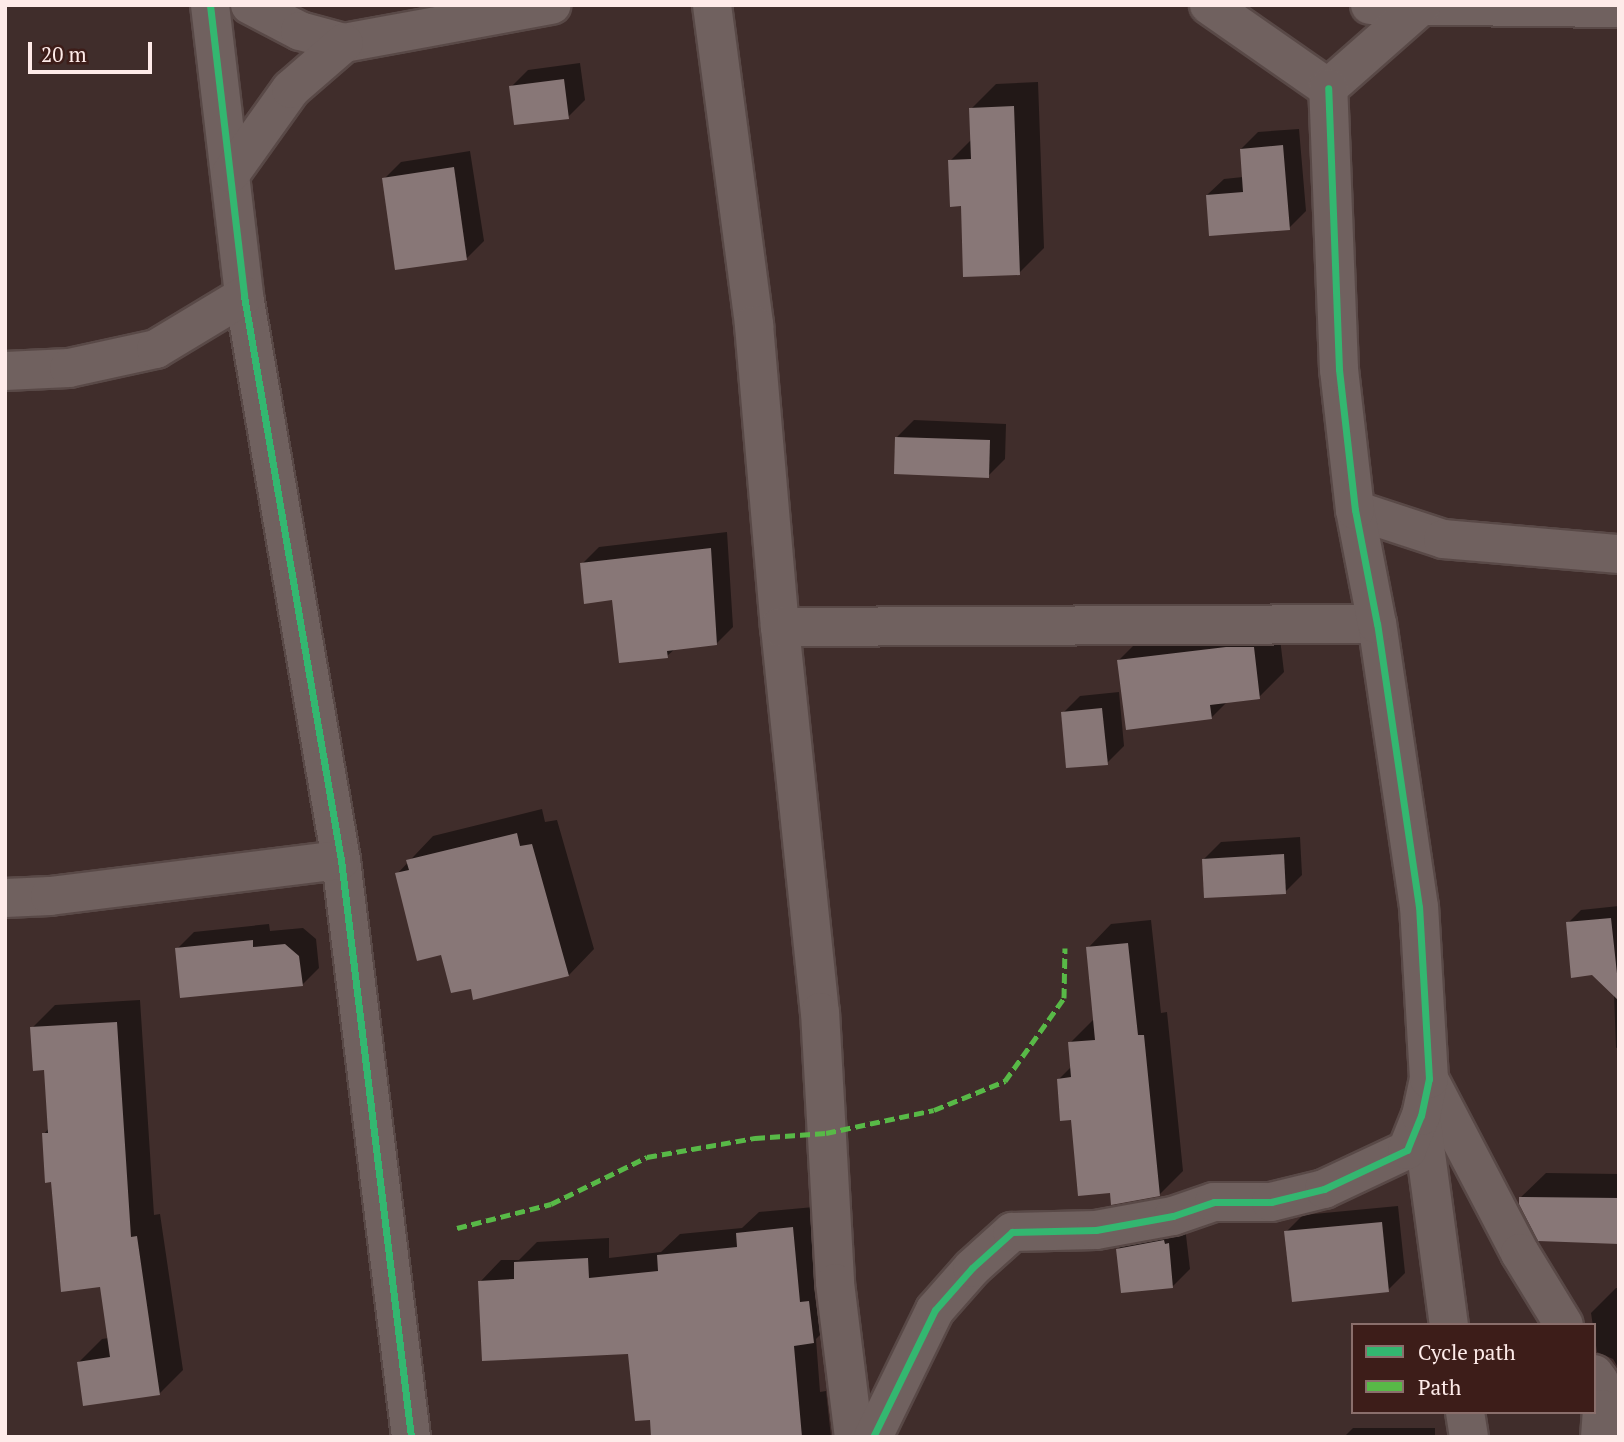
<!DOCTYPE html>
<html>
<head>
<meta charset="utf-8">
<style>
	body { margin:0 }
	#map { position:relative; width:1624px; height:1442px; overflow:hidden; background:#402d2b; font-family:"PT Serif",serif }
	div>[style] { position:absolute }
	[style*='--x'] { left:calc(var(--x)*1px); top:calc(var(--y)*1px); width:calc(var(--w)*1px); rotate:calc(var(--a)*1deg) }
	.shadow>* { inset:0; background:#0007 }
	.building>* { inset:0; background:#877 }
	.roads { filter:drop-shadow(2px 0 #594947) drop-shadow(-2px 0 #594947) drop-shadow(0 2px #594947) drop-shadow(0 -2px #594947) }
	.street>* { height:38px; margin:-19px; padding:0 19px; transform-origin:19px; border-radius:19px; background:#70615f }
	.quiet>* { height:5px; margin-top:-2.5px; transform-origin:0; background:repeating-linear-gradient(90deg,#58b947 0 10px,transparent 0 15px) }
	.cycleway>* { height:7px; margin:-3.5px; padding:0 3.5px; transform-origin:3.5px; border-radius:3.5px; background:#33b770 }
	span { translate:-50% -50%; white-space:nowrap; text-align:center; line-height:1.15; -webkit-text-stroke:7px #3d1d19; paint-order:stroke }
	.frame { position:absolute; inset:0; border:7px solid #feebe9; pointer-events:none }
	.legend { position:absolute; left:1351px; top:1323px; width:245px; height:91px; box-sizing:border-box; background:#3d1d19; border:2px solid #8a6f6c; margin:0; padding:9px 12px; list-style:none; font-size:21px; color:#feebe9 }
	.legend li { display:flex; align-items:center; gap:14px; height:35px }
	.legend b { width:35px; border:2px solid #8a6f6c }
	.scale { position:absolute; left:28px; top:42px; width:124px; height:32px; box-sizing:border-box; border:4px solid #feebe9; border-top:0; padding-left:9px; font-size:21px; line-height:24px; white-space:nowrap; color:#feebe9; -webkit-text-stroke:5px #3d1d19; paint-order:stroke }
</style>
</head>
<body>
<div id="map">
	<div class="shadow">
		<i style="clip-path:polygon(580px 63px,585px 100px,568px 117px,511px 87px,528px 70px)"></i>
		<i style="clip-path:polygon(1038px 82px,1044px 248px,1019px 273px,950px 161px,972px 139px,971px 109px,996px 84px)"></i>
		<i style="clip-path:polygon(1299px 129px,1306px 211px,1289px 228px,1207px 195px,1224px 179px,1243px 177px,1241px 149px,1258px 132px)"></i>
		<i style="clip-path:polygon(470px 151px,484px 241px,467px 258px,384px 179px,401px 162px)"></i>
		<i style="clip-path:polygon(914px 420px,1006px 424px,1005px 459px,988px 476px,897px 437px)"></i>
		<i style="clip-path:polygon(727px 532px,733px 627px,716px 644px,676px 648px,667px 656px,582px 564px,599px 547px)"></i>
		<i style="clip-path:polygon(1278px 622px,1284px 672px,1259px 697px,1228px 701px,1211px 718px,1119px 660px,1144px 635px)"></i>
		<i style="clip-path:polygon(1119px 692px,1124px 746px,1107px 763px,1063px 713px,1080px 696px)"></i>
		<i style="clip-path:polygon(542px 809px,545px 822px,557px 820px,594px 949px,569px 975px,472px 986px,443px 953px,397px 874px,433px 836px)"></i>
		<i style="clip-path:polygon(1300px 837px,1302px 875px,1285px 892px,1204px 859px,1221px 842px)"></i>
		<i style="clip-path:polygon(1619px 906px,1619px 1047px,1616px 1048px,1614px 994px,1568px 923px,1581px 910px)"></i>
		<i style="clip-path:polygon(1151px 920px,1161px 1013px,1167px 1012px,1183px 1171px,1159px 1195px,1073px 1118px,1058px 1080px,1072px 1066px,1070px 1043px,1094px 1019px,1088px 948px,1111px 924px)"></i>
		<i style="clip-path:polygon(269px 924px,270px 931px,303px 928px,316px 939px,319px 968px,302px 985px,177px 949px,194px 932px)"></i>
		<i style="clip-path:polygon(140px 1000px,154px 1215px,160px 1214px,183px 1370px,159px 1394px,79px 1362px,102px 1339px,109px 1338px,102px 1285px,53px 1180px,44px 1134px,49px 1128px,45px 1069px,32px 1028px,55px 1005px)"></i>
		<i style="clip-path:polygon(1546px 1173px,1619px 1174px,1619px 1242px,1520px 1198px)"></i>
		<i style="clip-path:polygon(1398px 1206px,1405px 1273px,1388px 1290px,1286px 1232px,1303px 1215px)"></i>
		<i style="clip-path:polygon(814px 1207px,834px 1321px,816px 1339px,820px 1392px,826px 1391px,831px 1437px,653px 1437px,651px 1418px,629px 1352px,480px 1282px,501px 1260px,519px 1260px,537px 1242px,609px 1238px,609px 1258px,661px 1252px,680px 1234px,742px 1228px,759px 1212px)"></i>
		<i style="clip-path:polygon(1185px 1227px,1190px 1269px,1173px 1286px,1118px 1249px,1135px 1232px)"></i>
		<i style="clip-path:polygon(1616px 1288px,1619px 1288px,1619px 1369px,1613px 1359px,1597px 1352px,1591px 1313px)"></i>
		<i style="clip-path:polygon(1353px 1428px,1435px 1428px,1435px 1437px,1344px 1437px)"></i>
	</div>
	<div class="building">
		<i style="clip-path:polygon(564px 79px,569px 119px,514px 125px,509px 86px)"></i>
		<i style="clip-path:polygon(1014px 106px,1020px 275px,963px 277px,961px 206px,950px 207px,948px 160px,971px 159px,969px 108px)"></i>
		<i style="clip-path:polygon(1283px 145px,1290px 230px,1209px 236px,1206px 195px,1243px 192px,1240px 149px)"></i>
		<i style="clip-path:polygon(454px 167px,467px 260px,395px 270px,382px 178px)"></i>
		<i style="clip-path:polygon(895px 437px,990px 440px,989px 478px,894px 474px)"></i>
		<i style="clip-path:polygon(711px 548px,717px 645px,667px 651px,668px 658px,619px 663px,612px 600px,584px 604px,580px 563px)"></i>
		<i style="clip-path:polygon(1226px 647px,1254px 647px,1260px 699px,1210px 705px,1212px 719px,1126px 730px,1117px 660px)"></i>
		<i style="clip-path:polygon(1102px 708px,1108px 765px,1066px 768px,1061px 712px)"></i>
		<i style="clip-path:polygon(517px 833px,520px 846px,532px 844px,569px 976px,473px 1000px,471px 989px,451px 993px,441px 955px,417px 961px,395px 873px,409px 870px,406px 860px)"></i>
		<i style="clip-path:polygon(1284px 854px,1286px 894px,1204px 898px,1202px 859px)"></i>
		<i style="clip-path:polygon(1611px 918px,1619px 992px,1619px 1001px,1592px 975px,1571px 978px,1566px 922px)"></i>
		<i style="clip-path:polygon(253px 940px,253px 947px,285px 944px,299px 956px,303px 986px,180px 998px,175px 948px)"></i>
		<i style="clip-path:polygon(1128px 943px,1138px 1035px,1144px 1035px,1160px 1196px,1111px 1205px,1110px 1193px,1078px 1196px,1071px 1120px,1060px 1121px,1057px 1079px,1071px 1077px,1068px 1042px,1095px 1040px,1086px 947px)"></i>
		<i style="clip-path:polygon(117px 1022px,131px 1237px,137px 1236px,160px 1395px,83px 1406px,77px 1362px,110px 1357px,100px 1287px,61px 1292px,51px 1182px,45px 1183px,42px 1133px,48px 1133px,44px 1070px,33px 1071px,30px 1027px)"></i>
		<i style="clip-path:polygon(1519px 1197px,1619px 1198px,1619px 1244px,1538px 1241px,1519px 1204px)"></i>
		<i style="clip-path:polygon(1382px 1222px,1389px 1292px,1292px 1302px,1284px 1231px)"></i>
		<i style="clip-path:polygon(793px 1227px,800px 1302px,809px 1301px,814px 1343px,794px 1346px,802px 1437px,651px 1437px,650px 1420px,635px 1421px,628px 1354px,482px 1361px,478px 1281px,514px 1279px,514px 1262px,588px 1258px,589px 1278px,658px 1271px,657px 1255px,737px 1247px,736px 1233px)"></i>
		<i style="clip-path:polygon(1164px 1240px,1165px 1244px,1169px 1243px,1173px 1288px,1121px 1293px,1116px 1249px)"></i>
	</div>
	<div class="roads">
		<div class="street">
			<i style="--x:210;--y:5;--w:293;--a:83.3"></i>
			<i style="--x:244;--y:296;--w:572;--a:80.24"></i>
			<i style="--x:341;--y:860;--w:581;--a:83.08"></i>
			<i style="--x:250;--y:5;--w:56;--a:27.5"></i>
			<i style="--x:300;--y:31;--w:46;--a:15.3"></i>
			<i style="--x:344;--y:43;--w:211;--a:-10.4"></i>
			<i style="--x:712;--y:5;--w:323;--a:82.5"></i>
			<i style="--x:754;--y:325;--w:303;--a:85.1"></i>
			<i style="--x:780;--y:627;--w:387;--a:84.1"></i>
			<i style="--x:820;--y:1012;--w:271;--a:86.8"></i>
			<i style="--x:835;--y:1283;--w:155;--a:83"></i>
			<i style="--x:1209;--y:5;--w:145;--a:34.9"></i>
			<i style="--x:1370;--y:5;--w:249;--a:0.7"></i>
			<i style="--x:1328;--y:88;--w:123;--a:-41.4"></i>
			<i style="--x:231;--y:173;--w:103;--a:-54.5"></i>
			<i style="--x:291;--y:89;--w:70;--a:-41"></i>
			<i style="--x:5;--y:371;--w:64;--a:-2.7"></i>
			<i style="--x:69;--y:368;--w:89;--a:-12.3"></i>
			<i style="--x:156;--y:349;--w:103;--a:-31.1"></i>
			<i style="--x:1355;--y:510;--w:93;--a:18.2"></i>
			<i style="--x:1443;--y:539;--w:177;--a:4.9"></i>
			<i style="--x:780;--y:627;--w:597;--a:-0.29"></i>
			<i style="--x:5;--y:898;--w:45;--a:-2.5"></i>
			<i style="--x:50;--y:896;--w:293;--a:-7.1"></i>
			<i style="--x:1429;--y:1079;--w:196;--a:62.4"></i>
			<i style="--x:1520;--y:1253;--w:84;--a:58.6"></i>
			<i style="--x:1421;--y:1116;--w:211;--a:82.4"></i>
			<i style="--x:1594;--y:1374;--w:9;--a:54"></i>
			<i style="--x:1599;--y:1381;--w:28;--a:84"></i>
			<i style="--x:1602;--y:1409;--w:28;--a:94"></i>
			<i style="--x:1465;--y:1412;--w:25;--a:81"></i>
			<i style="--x:873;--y:1437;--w:141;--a:-64"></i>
			<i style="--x:935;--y:1310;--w:56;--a:-48.6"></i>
			<i style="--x:972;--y:1268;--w:54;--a:-42"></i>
			<i style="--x:1012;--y:1232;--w:84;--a:-1.4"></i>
			<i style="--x:1096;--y:1230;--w:78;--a:-10.3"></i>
			<i style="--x:1173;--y:1216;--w:43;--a:-18.9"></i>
			<i style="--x:1214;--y:1202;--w:57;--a:0"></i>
			<i style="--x:1271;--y:1202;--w:55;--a:-13.8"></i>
			<i style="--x:1324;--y:1189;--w:92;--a:-25.2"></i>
			<i style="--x:1407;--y:1150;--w:37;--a:-68"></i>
			<i style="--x:1421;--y:1116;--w:38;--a:-78"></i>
			<i style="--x:1429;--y:1079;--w:172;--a:-93.3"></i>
			<i style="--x:1419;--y:907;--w:286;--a:-98.4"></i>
			<i style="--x:1377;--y:624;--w:116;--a:-100.9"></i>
			<i style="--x:1355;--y:510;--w:142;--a:-96.5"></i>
			<i style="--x:1339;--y:369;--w:281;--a:-92.2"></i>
		</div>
	</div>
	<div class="quiet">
		<i style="--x:457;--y:1228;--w:97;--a:-14.3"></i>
		<i style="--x:551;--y:1204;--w:107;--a:-26.1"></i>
		<i style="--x:647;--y:1157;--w:110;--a:-10"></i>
		<i style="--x:755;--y:1138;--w:71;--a:-4"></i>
		<i style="--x:826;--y:1133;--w:110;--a:-12"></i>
		<i style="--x:934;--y:1110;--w:77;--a:-22.2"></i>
		<i style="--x:1005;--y:1081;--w:102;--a:-54.6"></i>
		<i style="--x:1064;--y:998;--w:50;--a:-88.9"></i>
	</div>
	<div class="cycleway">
		<i style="--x:210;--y:5;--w:293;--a:83.3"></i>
		<i style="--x:244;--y:296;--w:572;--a:80.24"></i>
		<i style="--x:341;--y:860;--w:581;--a:83.08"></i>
		<i style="--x:873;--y:1437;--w:141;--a:-64"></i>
		<i style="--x:935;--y:1310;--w:56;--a:-48.6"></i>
		<i style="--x:972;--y:1268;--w:54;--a:-42"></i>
		<i style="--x:1012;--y:1232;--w:84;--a:-1.4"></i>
		<i style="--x:1096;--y:1230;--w:78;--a:-10.3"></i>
		<i style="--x:1173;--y:1216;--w:43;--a:-18.9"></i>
		<i style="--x:1214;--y:1202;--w:57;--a:0"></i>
		<i style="--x:1271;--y:1202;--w:55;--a:-13.8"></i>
		<i style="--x:1324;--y:1189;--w:92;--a:-25.2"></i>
		<i style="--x:1407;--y:1150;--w:37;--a:-68"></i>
		<i style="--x:1421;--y:1116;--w:38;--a:-78"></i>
		<i style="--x:1429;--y:1079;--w:172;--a:-93.3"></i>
		<i style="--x:1419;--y:907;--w:286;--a:-98.4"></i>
		<i style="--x:1377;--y:624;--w:116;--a:-100.9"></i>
		<i style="--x:1355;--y:510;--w:142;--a:-96.5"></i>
		<i style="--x:1339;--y:369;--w:281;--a:-92.2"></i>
	</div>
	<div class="frame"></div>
	<ul class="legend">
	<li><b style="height:9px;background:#33b770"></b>Cycle path</li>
	<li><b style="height:9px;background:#58b947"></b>Path</li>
	</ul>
	<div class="scale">20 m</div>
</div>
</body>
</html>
